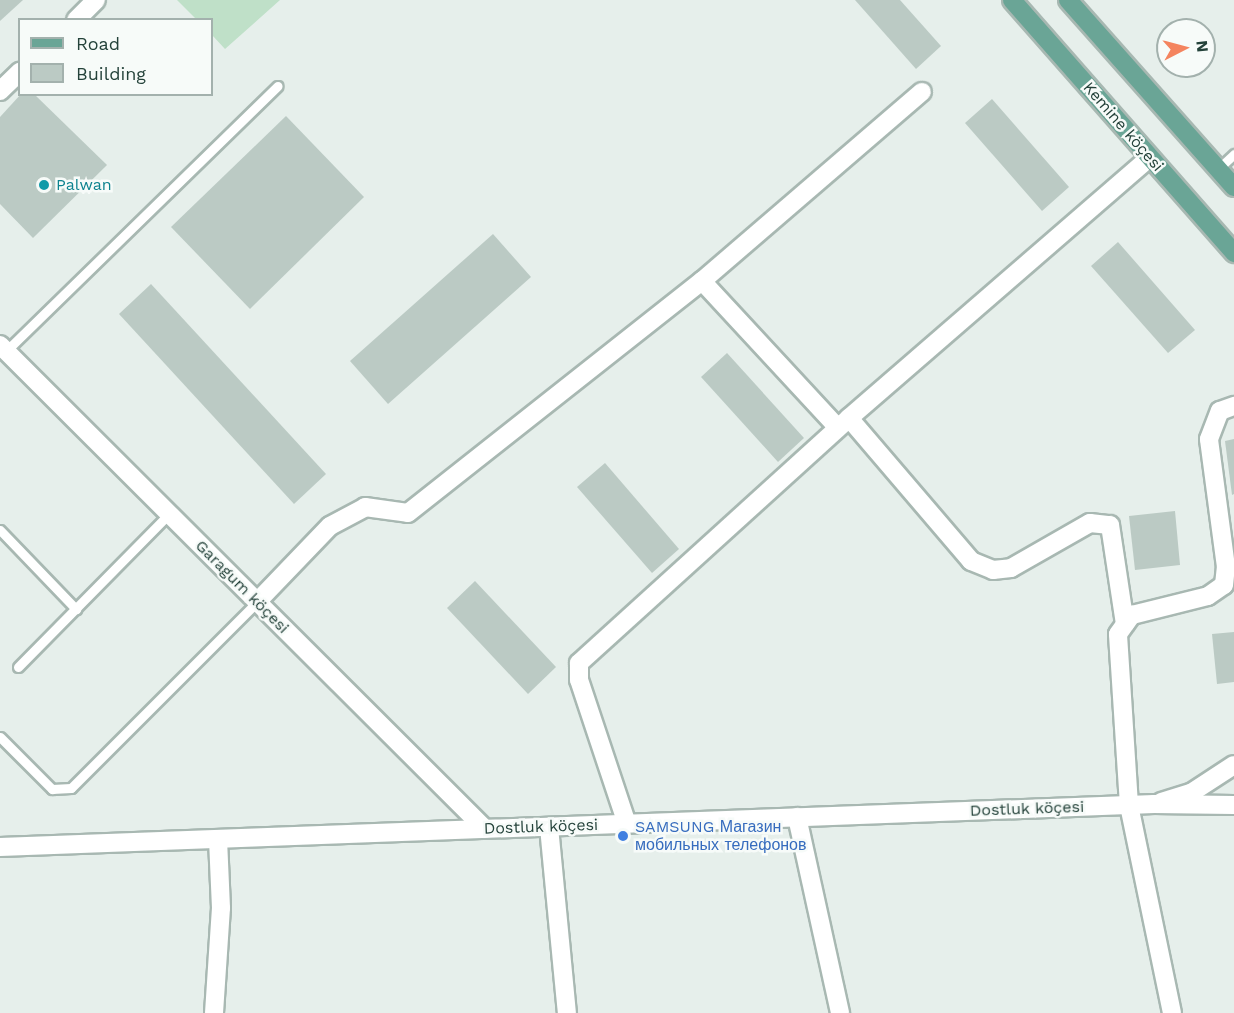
<!DOCTYPE html>
<html>
<head>
<meta charset="utf-8">
<style>
	body { margin:0 }
	#map { position:relative; width:1234px; height:1013px; overflow:hidden; background:#e6efeb; font-family:"Work Sans",sans-serif }
	div>[style] { position:absolute }
	[style*='--x'] { left:calc(var(--x)*1px); top:calc(var(--y)*1px); width:calc(var(--w)*1px); rotate:calc(var(--a)*1deg) }
	.green>* { inset:0; background:#bfe0c8 }
	.building>* { inset:0; background:#bbcac4 }
	.roads { filter:drop-shadow(2px 0 #a8b8b2) drop-shadow(-2px 0 #a8b8b2) drop-shadow(0 2px #a8b8b2) drop-shadow(0 -2px #a8b8b2) }
	.lane>* { height:9px; margin:-4.5px; padding:0 4.5px; transform-origin:4.5px; border-radius:4.5px; background:#fff }
	.street>* { height:18px; margin:-9px; padding:0 9px; transform-origin:9px; border-radius:9px; background:#fff }
	.primary>* { height:18px; margin:-9px; padding:0 9px; transform-origin:9px; border-radius:9px; background:#6aa596 }
	.dots>* { width:16px; height:16px; translate:-50% -50%; box-sizing:border-box; border:3px solid #f7fbf9; border-radius:50% }
	span { translate:-50% -50%; white-space:nowrap; text-align:center; line-height:1.15; -webkit-text-stroke:5px #f7fbf9; paint-order:stroke }
	.street-label { font-size:16px; color:#24423a }
	.culture-label { font-size:16px; color:#0d838f }
	.left { translate:0 -50%; text-align:left }
	.shop-label { font-size:16px; color:#366cbe }
	.legend { position:absolute; left:18px; top:18px; width:195px; height:78px; box-sizing:border-box; background:#f7fbf9; border:2px solid #a3b1ad; margin:0; padding:8px 10px; list-style:none; font-size:18px; color:#24423a }
	.legend li { display:flex; align-items:center; gap:12px; height:30px }
	.legend b { width:30px; border:2px solid #a3b1ad }
	.north { position:absolute; left:1156px; top:18px; width:60px; height:60px; box-sizing:border-box; background:#f7fbf9; border:2px solid #a3b1ad; border-radius:50%; rotate:84deg; font-size:16px; font-weight:700; line-height:24px; text-align:center; color:#24423a }
	.north::after { content:''; display:block; margin:auto; width:21px; height:27px; background:#f4845f; clip-path:polygon(50% 0,100% 100%,50% 72%,0 100%) }
</style>
</head>
<body>
<div id="map">
	<div class="green">
		<i style="clip-path:polygon(177px 0,280px 0,225px 49px,212px 35px,212px 20px,196px 19px)"></i>
	</div>
	<div class="building">
		<i style="clip-path:polygon(0 0,23px 0,0 21px)"></i>
		<i style="clip-path:polygon(855px 0,900px 0,941px 46px,916px 69px)"></i>
		<i style="clip-path:polygon(21px 94px,34px 94px,107px 165px,33px 238px,0 204px,0 117px)"></i>
		<i style="clip-path:polygon(992px 99px,1069px 187px,1042px 211px,965px 123px)"></i>
		<i style="clip-path:polygon(286px 116px,364px 197px,250px 309px,171px 227px)"></i>
		<i style="clip-path:polygon(493px 234px,531px 277px,388px 404px,350px 361px)"></i>
		<i style="clip-path:polygon(1118px 242px,1195px 330px,1168px 353px,1091px 266px)"></i>
		<i style="clip-path:polygon(151px 284px,326px 474px,294px 504px,119px 314px)"></i>
		<i style="clip-path:polygon(727px 353px,804px 438px,778px 462px,701px 377px)"></i>
		<i style="clip-path:polygon(1234px 439px,1234px 494px,1232px 495px,1225px 441px)"></i>
		<i style="clip-path:polygon(605px 463px,679px 549px,652px 573px,577px 487px)"></i>
		<i style="clip-path:polygon(1175px 511px,1180px 565px,1135px 570px,1129px 516px)"></i>
		<i style="clip-path:polygon(475px 581px,556px 667px,528px 694px,447px 608px)"></i>
		<i style="clip-path:polygon(1234px 632px,1234px 682px,1217px 684px,1212px 634px)"></i>
	</div>
	<div class="roads">
		<div class="lane">
			<i style="--x:1218;--y:169;--w:22;--a:-43"></i>
			<i style="--x:7;--y:350;--w:378;--a:-44.3"></i>
			<i style="--x:0;--y:530;--w:110;--a:46.1"></i>
			<i style="--x:18;--y:667;--w:215;--a:-45.4"></i>
			<i style="--x:0;--y:737;--w:74;--a:45"></i>
			<i style="--x:52;--y:789;--w:19;--a:-3"></i>
			<i style="--x:71;--y:788;--w:263;--a:-45"></i>
		</div>
		<div class="street">
			<i style="--x:76;--y:20;--w:28;--a:-45"></i>
			<i style="--x:0;--y:91;--w:28;--a:-44"></i>
			<i style="--x:702;--y:281;--w:200;--a:47.2"></i>
			<i style="--x:0;--y:345;--w:685;--a:44.94"></i>
			<i style="--x:849;--y:418;--w:188;--a:49.5"></i>
			<i style="--x:971;--y:561;--w:24;--a:22"></i>
			<i style="--x:993;--y:570;--w:18;--a:-6"></i>
			<i style="--x:1011;--y:568;--w:91;--a:-29.7"></i>
			<i style="--x:1090;--y:523;--w:20;--a:6"></i>
			<i style="--x:1110;--y:525;--w:100;--a:81.4"></i>
			<i style="--x:257;--y:602;--w:105;--a:-46.2"></i>
			<i style="--x:330;--y:526;--w:40;--a:-28"></i>
			<i style="--x:365;--y:507;--w:43;--a:7.9"></i>
			<i style="--x:408;--y:513;--w:375;--a:-38.3"></i>
			<i style="--x:702;--y:281;--w:290;--a:-40.7"></i>
			<i style="--x:1161;--y:802;--w:31;--a:-17"></i>
			<i style="--x:1191;--y:793;--w:51;--a:-33.1"></i>
			<i style="--x:797;--y:817;--w:201;--a:77.6"></i>
			<i style="--x:627;--y:824;--w:152;--a:-108.4"></i>
			<i style="--x:579;--y:680;--w:17;--a:-90"></i>
			<i style="--x:579;--y:663;--w:365;--a:-42.2"></i>
			<i style="--x:849;--y:418;--w:398;--a:-40.9"></i>
			<i style="--x:549;--y:827;--w:187;--a:84.5"></i>
			<i style="--x:0;--y:847;--w:1155;--a:-2.13"></i>
			<i style="--x:1154;--y:804;--w:80;--a:0.7"></i>
			<i style="--x:214;--y:1013;--w:105;--a:-86.2"></i>
			<i style="--x:221;--y:908;--w:69;--a:-92.5"></i>
			<i style="--x:1172;--y:1013;--w:212;--a:-101.7"></i>
			<i style="--x:1129;--y:805;--w:171;--a:-93.7"></i>
			<i style="--x:1118;--y:634;--w:24;--a:-54"></i>
			<i style="--x:1132;--y:615;--w:78;--a:-14"></i>
			<i style="--x:1208;--y:596;--w:19;--a:-35"></i>
			<i style="--x:1224;--y:585;--w:18;--a:-84"></i>
			<i style="--x:1226;--y:567;--w:129;--a:-97.6"></i>
			<i style="--x:1209;--y:439;--w:30;--a:-69"></i>
			<i style="--x:1220;--y:411;--w:15;--a:-20"></i>
		</div>
		<div class="primary">
			<i style="--x:1012;--y:0;--w:337;--a:48.7"></i>
			<i style="--x:1068;--y:0;--w:250;--a:48.4"></i>
		</div>
	</div>
	<div class="dots">
		<i style="left:44px;top:185px;background:#0f9aa8"></i>
		<i style="left:623px;top:836px;background:#3f7fe0"></i>
	</div>
	<div class="street-label">
		<span style="left:1123px;top:127px;rotate:49deg">Kemine köçesi</span>
		<span style="left:242px;top:587px;rotate:45deg">Garagum köçesi</span>
		<span style="left:1027px;top:809px;rotate:-2deg">Dostluk köçesi</span>
		<span style="left:541px;top:827px;rotate:-2deg">Dostluk köçesi</span>
	</div>
	<div class="culture-label">
		<span class="left" style="left:56px;top:185px">Palwan</span>
	</div>
	<div class="shop-label">
		<span class="left" style="left:635px;top:836px">SAMSUNG Магазин<br>мобильных телефонов</span>
	</div>
	<ul class="legend">
	<li><b style="height:8px;background:#6aa596"></b>Road</li>
	<li><b style="height:16px;background:#bbcac4"></b>Building</li>
	</ul>
	<div class="north">N</div>
</div>
</body>
</html>
